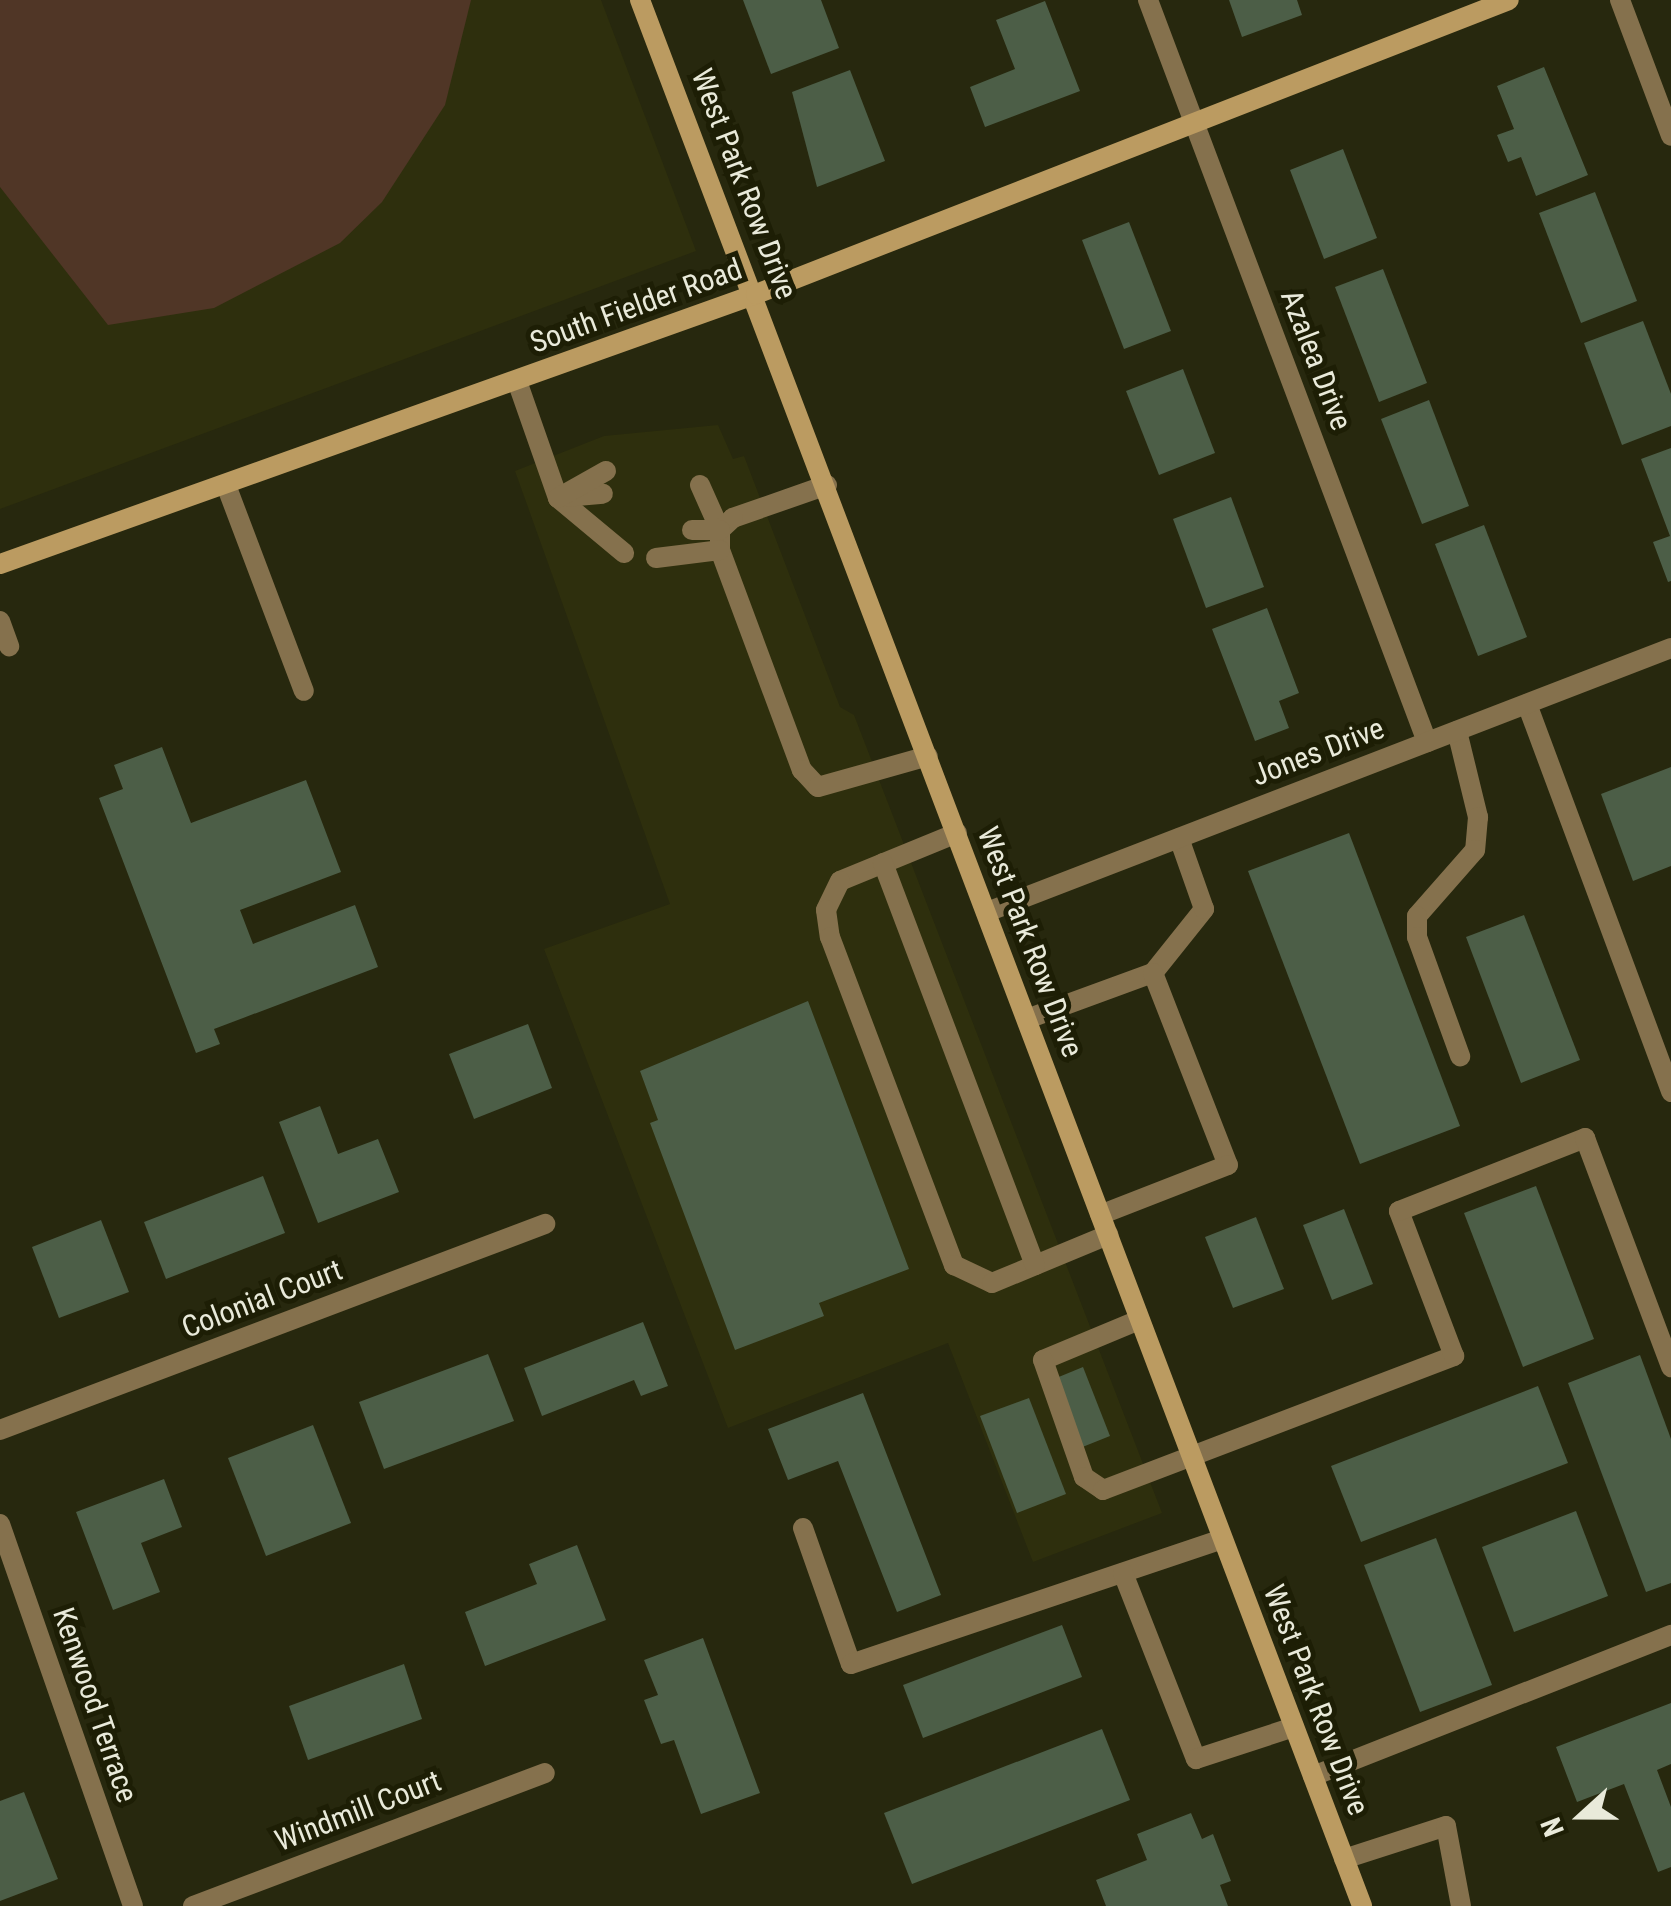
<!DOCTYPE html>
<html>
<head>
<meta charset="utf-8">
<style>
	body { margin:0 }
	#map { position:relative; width:1671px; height:1906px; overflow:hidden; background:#27280e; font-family:"Roboto Condensed",sans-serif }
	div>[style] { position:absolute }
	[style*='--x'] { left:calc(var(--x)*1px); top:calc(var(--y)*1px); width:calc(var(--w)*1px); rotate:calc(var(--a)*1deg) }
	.built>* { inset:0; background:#2e2f0d }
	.green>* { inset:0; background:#503626 }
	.building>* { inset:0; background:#4c5e47 }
	.service>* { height:20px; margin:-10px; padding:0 10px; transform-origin:10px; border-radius:10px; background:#85714d }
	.minor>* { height:20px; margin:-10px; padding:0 10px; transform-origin:10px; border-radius:10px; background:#85714d }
	.secondary>* { height:20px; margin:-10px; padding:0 10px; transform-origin:10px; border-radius:10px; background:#bb9b61 }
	span { translate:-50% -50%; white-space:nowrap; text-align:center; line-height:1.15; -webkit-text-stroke:10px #1d1e05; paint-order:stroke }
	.street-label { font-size:30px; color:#e9eada }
	.north { position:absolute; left:1531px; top:1766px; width:100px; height:100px; -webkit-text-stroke:8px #1d1e05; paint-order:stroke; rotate:249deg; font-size:28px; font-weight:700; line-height:40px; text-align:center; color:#e9eada }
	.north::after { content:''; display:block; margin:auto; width:35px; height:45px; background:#e9eada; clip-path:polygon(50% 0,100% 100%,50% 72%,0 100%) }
</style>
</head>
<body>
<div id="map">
	<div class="built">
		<i style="clip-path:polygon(0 0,601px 0,696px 251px,0 509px)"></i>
		<i style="clip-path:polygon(718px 425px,733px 459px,744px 456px,840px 707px,854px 715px,1162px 1513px,1033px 1562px,948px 1343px,728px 1428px,544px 949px,670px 904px,515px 471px,604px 436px)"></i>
	</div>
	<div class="green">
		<i style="clip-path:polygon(0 0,471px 0,445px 105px,382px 202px,340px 243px,214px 308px,108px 325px,0 187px)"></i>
	</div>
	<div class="building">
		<i style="clip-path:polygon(743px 0,821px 0,839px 48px,771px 74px)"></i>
		<i style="clip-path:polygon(1229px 0,1297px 0,1302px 15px,1242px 37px)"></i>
		<i style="clip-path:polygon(1045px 1px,1080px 91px,985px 127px,970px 87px,1015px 69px,996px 20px)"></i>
		<i style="clip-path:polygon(1544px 67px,1588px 175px,1536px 196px,1521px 157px,1508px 162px,1497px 135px,1514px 129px,1497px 86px)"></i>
		<i style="clip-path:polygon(850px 70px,885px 161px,817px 187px,792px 92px)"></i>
		<i style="clip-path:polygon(1343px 149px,1377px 238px,1324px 259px,1290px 170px)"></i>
		<i style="clip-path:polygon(1595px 192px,1637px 301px,1581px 323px,1539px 213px)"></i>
		<i style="clip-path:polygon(1129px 222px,1171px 331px,1124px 349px,1082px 240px)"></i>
		<i style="clip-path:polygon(1383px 269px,1427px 383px,1379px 402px,1335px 287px)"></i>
		<i style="clip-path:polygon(1643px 321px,1671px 394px,1671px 426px,1622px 445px,1584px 343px)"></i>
		<i style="clip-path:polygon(1183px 369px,1215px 453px,1159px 475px,1126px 391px)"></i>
		<i style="clip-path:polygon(1429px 400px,1469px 506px,1422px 524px,1381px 419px)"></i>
		<i style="clip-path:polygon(1671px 448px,1671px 581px,1668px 582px,1653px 542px,1670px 536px,1641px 459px)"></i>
		<i style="clip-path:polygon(1231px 497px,1264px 587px,1206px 608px,1173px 519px)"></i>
		<i style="clip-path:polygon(1484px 525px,1527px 637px,1478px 656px,1435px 544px)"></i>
		<i style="clip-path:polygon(1267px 608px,1299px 693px,1279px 701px,1289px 728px,1255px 741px,1212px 629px)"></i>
		<i style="clip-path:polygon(162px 747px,191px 823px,306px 780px,341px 872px,240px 910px,253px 944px,355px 905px,378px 967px,214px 1029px,220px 1044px,196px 1053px,99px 798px,123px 789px,114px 765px)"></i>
		<i style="clip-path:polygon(1671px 767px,1671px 866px,1633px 881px,1601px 794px)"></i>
		<i style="clip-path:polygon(1349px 833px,1460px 1126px,1360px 1164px,1248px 871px)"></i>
		<i style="clip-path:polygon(1524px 915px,1580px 1060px,1521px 1083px,1466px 937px)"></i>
		<i style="clip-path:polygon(808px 1001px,909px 1269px,819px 1303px,824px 1316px,735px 1350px,650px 1123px,658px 1120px,640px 1071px)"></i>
		<i style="clip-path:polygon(528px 1024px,552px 1088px,474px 1119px,449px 1054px)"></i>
		<i style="clip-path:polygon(320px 1106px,338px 1154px,378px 1139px,399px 1192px,318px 1223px,279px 1122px)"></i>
		<i style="clip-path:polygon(263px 1176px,285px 1233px,166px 1279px,144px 1222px)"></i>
		<i style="clip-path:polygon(1536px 1186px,1594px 1339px,1523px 1367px,1464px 1213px)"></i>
		<i style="clip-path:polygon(1344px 1209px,1373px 1284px,1332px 1300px,1303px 1225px)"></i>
		<i style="clip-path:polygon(1256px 1217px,1284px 1289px,1233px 1308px,1205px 1237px)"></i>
		<i style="clip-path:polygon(101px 1220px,129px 1292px,59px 1318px,32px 1247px)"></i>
		<i style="clip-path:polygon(643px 1322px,668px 1386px,641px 1396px,634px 1380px,542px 1416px,524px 1368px)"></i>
		<i style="clip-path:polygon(488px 1354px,514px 1421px,384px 1469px,359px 1402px)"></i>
		<i style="clip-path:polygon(1640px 1355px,1671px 1439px,1671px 1583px,1646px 1592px,1568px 1383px)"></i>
		<i style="clip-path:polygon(1083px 1367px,1110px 1436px,1075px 1450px,1049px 1381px)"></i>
		<i style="clip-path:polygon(1538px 1386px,1568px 1463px,1361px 1542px,1331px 1466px)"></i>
		<i style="clip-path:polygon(863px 1393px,941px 1595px,897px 1612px,838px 1461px,788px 1480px,768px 1429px)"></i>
		<i style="clip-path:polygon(1029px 1398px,1066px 1494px,1017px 1513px,980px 1416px)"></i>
		<i style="clip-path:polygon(313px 1425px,351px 1523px,266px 1556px,228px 1458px)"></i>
		<i style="clip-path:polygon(164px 1479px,182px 1527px,141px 1543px,160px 1592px,113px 1610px,76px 1512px)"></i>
		<i style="clip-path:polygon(1576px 1511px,1608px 1596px,1514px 1632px,1482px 1547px)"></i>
		<i style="clip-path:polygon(1436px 1538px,1492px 1685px,1420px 1712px,1364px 1565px)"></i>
		<i style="clip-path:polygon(577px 1545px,606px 1620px,485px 1666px,465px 1612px,537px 1584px,529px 1564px)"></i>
		<i style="clip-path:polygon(1062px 1625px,1082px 1677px,923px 1738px,903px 1685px)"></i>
		<i style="clip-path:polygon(703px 1638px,760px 1793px,701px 1814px,674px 1740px,661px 1744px,644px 1700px,658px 1695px,644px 1660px)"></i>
		<i style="clip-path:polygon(404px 1664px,422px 1719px,308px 1760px,289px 1706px)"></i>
		<i style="clip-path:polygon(1671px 1703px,1671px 1764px,1657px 1770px,1671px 1807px,1671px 1867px,1658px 1872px,1624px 1784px,1577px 1802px,1556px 1747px)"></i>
		<i style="clip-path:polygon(1102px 1729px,1130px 1800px,912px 1884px,884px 1813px)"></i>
		<i style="clip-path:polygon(24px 1792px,58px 1879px,0 1901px,0 1801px)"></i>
		<i style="clip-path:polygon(1191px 1813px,1202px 1839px,1213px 1834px,1231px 1881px,1220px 1885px,1228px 1906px,1106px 1906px,1096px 1880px,1147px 1860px,1137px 1834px)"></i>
	</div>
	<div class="service">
		<i style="--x:517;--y:381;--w:124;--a:70.7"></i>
		<i style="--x:558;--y:498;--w:86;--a:39.8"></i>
		<i style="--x:226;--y:485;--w:220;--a:69.3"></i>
		<i style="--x:700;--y:485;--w:49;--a:66"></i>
		<i style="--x:827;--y:485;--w:100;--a:160.7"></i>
		<i style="--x:733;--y:518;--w:18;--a:137"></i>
		<i style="--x:720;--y:530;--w:20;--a:90"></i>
		<i style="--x:720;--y:550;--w:235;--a:69.6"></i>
		<i style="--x:802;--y:770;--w:23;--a:47"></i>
		<i style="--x:818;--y:787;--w:114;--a:-15.7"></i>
		<i style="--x:565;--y:497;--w:38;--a:-5"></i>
		<i style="--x:558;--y:498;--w:55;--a:-29.4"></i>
		<i style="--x:692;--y:530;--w:28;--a:0"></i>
		<i style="--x:656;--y:558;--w:64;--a:-7.1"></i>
		<i style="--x:0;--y:621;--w:27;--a:70"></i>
		<i style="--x:1527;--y:704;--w:414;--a:69.6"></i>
		<i style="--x:1457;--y:731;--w:89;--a:76.3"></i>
		<i style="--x:1478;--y:817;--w:33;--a:95"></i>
		<i style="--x:1475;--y:850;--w:88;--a:131.3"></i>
		<i style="--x:1417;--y:916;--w:21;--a:90"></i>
		<i style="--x:1417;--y:937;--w:127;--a:70.1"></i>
		<i style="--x:957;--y:833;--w:126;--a:157.7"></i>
		<i style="--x:840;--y:881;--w:32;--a:116"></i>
		<i style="--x:826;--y:910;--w:27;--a:82"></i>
		<i style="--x:830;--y:937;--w:351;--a:69.3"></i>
		<i style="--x:954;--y:1265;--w:42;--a:25.3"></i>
		<i style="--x:992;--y:1283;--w:126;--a:-22.5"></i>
		<i style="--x:883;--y:863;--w:430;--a:69.3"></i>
		<i style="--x:1153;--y:973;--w:82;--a:-51.4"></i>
		<i style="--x:1204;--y:909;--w:75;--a:-109.4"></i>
		<i style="--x:1027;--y:1019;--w:134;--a:-20.1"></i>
		<i style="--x:1153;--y:973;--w:206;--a:68.7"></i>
		<i style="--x:1228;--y:1165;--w:137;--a:158.7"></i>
		<i style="--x:1139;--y:1320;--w:104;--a:157.4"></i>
		<i style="--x:1043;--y:1360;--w:124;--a:70.7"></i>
		<i style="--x:1084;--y:1477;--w:23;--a:34"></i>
		<i style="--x:1103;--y:1490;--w:376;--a:-20.9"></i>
		<i style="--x:1454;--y:1356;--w:155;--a:-110.8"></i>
		<i style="--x:1399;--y:1211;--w:200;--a:-21.4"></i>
		<i style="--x:1585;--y:1138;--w:245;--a:69.4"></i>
		<i style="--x:803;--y:1528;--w:144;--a:70.6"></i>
		<i style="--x:851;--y:1664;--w:392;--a:-18.6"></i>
		<i style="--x:1123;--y:1573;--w:200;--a:68.6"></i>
		<i style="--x:1196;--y:1759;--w:103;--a:-18.1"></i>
		<i style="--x:1313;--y:1776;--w:385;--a:-21.5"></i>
		<i style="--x:1344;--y:1859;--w:107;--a:-17.9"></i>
		<i style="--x:1446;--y:1826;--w:81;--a:79.4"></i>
	</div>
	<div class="minor">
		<i style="--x:1148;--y:0;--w:793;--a:69.39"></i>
		<i style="--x:1620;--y:0;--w:145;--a:69.4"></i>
		<i style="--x:987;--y:912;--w:733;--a:-21.1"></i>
		<i style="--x:0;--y:1430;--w:583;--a:-20.71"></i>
		<i style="--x:0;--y:1524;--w:404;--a:70.8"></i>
		<i style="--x:193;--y:1906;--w:376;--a:-20.7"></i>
	</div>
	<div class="secondary">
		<i style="--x:640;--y:0;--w:2038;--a:69.25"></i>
		<i style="--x:0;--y:564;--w:803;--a:-19.65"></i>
		<i style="--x:756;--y:294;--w:808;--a:-21.33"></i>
	</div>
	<div class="street-label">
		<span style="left:744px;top:184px;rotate:69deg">West Park Row Drive</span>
		<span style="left:636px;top:306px;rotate:-20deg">South Fielder Road</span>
		<span style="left:1316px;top:360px;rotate:69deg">Azalea Drive</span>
		<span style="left:1318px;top:752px;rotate:-21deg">Jones Drive</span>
		<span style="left:1030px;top:942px;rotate:69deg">West Park Row Drive</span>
		<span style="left:262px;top:1299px;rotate:-21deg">Colonial Court</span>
		<span style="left:1316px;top:1700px;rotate:69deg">West Park Row Drive</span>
		<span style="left:95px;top:1705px;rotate:71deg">Kenwood Terrace</span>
		<span style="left:358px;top:1811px;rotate:-21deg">Windmill Court</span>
	</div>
	<div class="north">N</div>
</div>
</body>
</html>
